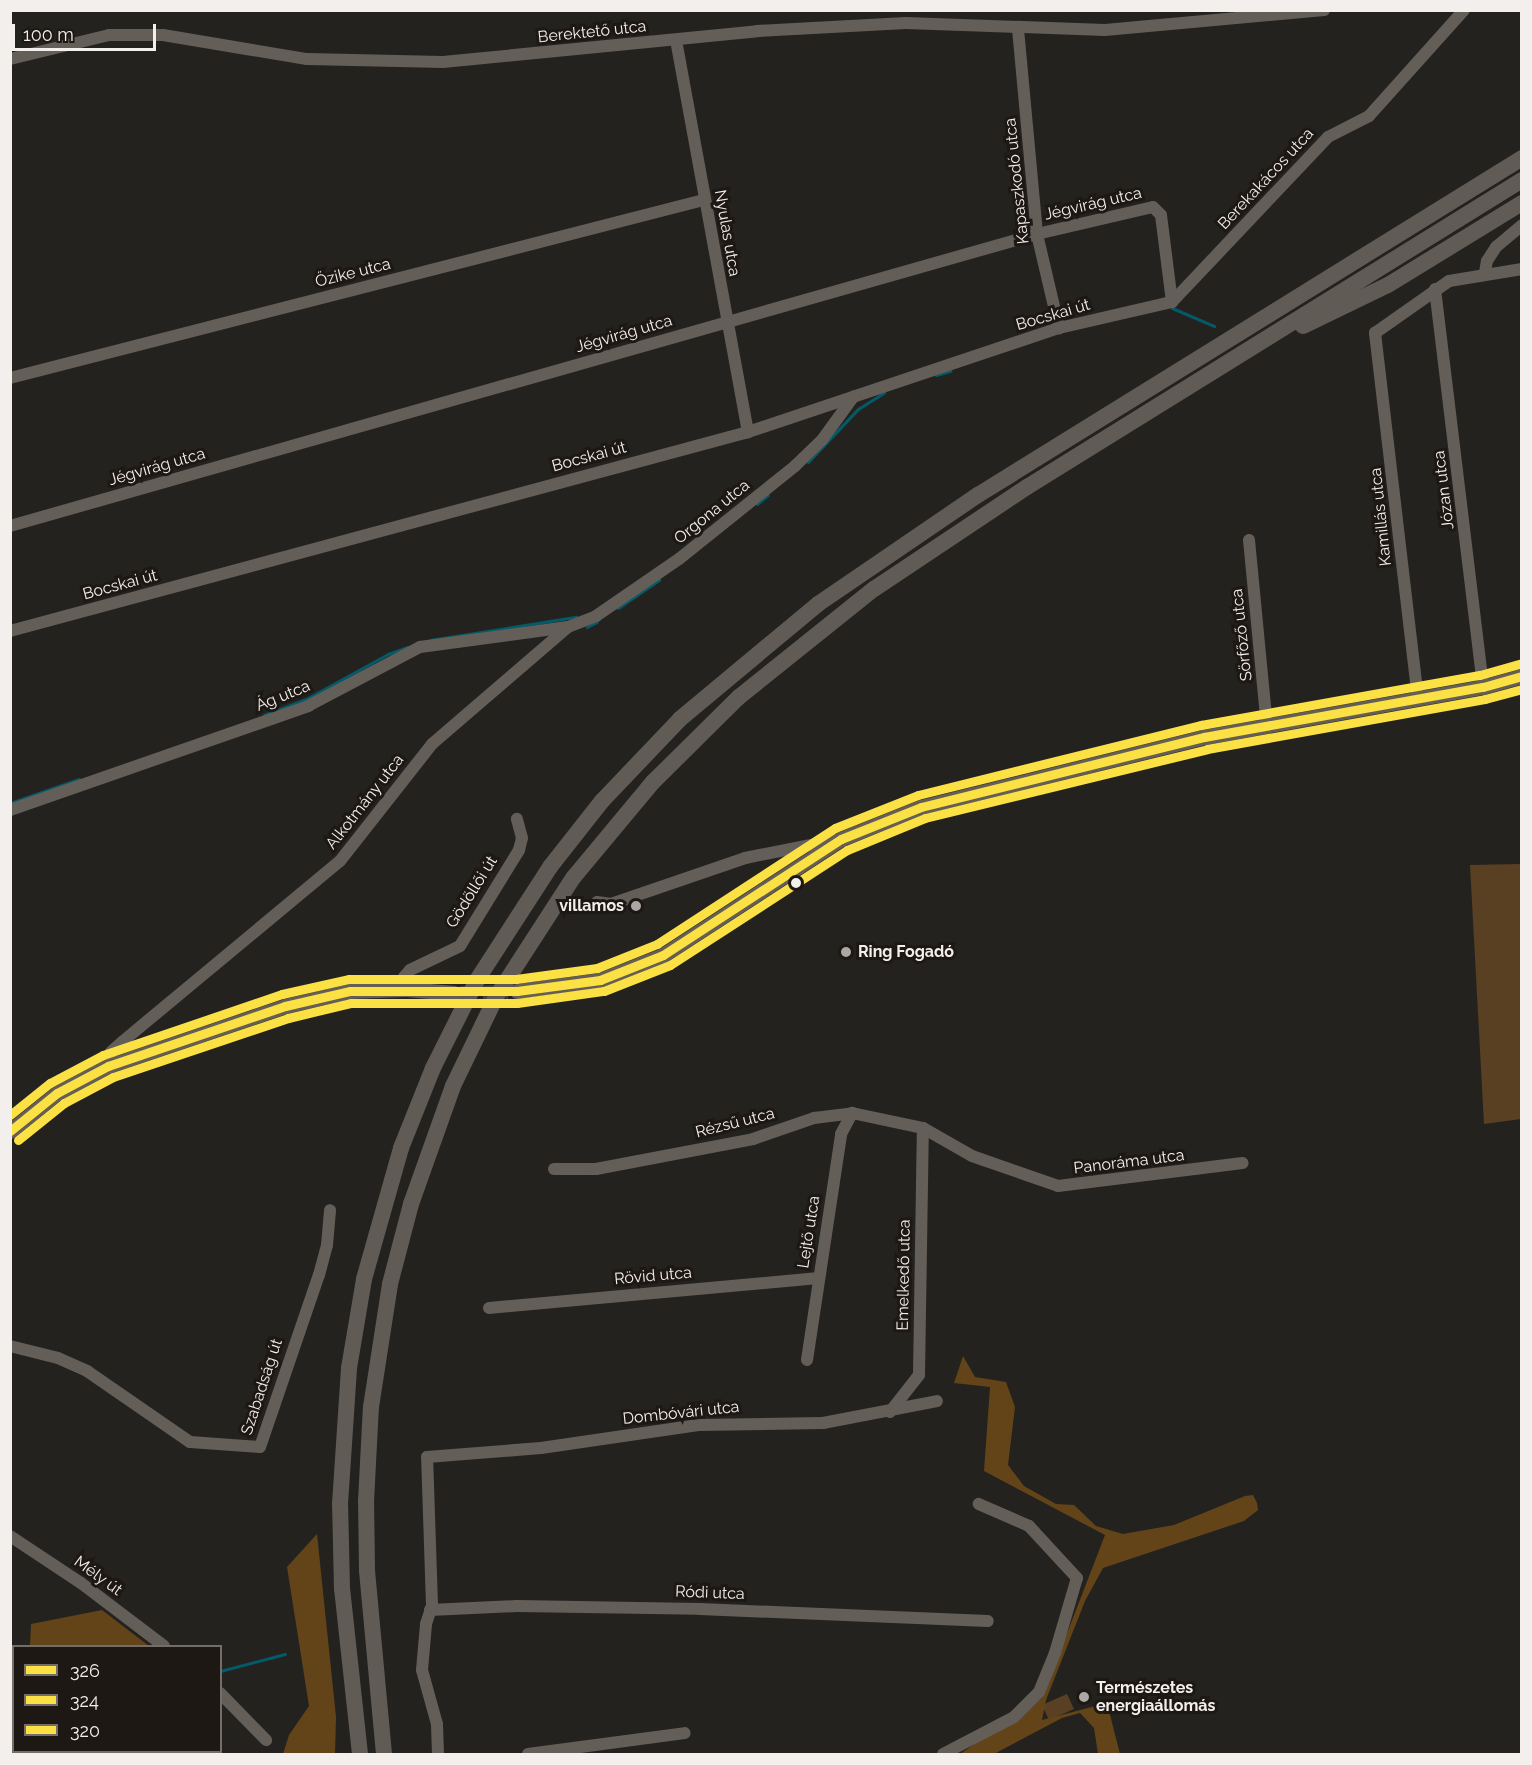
<!DOCTYPE html>
<html>
<head>
<meta charset="utf-8">
<style>
	body { margin:0 }
	#map { position:relative; width:1532px; height:1765px; overflow:hidden; background:#24221f; font-family:Raleway,sans-serif }
	div>[style] { position:absolute }
	[style*='--x'] { left:calc(var(--x)*1px); top:calc(var(--y)*1px); width:calc(var(--w)*1px); rotate:calc(var(--a)*1deg) }
	.green>* { inset:0; background:#594022 }
	.forest>* { inset:0; background:#634419 }
	.stream>* { height:3px; margin:-1.5px; padding:0 1.5px; transform-origin:1.5px; border-radius:1.5px; background:#035a69 }
	.major-tunnel>* { height:15px; margin-top:-7.5px; transform-origin:0; background:repeating-linear-gradient(90deg,#43413e 0 15px,transparent 0 23px) }
	.minor>* { height:12px; margin:-6px; padding:0 6px; transform-origin:6px; border-radius:6px; background:#635e58 }
	.major>* { height:15px; margin:-7.5px; padding:0 7.5px; transform-origin:7.5px; border-radius:7.5px; background:#655e57 }
	.highway>* { height:16px; margin:-8px; padding:0 8px; transform-origin:8px; border-radius:8px; background:#605c55 }
	.bus-1>* { height:9px; margin:-4.5px; padding:0 4.5px; transform-origin:4.5px; border-radius:4.5px; background:#fbe143 }
	.bus-2>* { height:9px; margin:-4.5px; padding:0 4.5px; transform-origin:4.5px; border-radius:4.5px; background:#fbe143 }
	.bus-3>* { height:9px; margin:-4.5px; padding:0 4.5px; transform-origin:4.5px; border-radius:4.5px; background:#fbe143 }
	.dots>* { width:16px; height:16px; translate:-50% -50%; box-sizing:border-box; border:3px solid #1d1813; border-radius:50% }
	span { translate:-50% -50%; white-space:nowrap; text-align:center; line-height:1.15; -webkit-text-stroke:6px #1d1813; paint-order:stroke }
	.street-label { font-size:16px; color:#f3efec }
	.poi-label { font-size:16px; color:#f3efec; font-weight:700 }
	.right { translate:-100% -50%; text-align:right }
	.left { translate:0 -50%; text-align:left }
	.frame { position:absolute; inset:0; border:12px solid #f3efec; pointer-events:none }
	.legend { position:absolute; left:12px; top:1645px; width:210px; height:108px; box-sizing:border-box; background:#1d1813; border:2px solid #736e6a; margin:0; padding:8px 10px; list-style:none; font-size:18px; color:#f3efec }
	.legend li { display:flex; align-items:center; gap:12px; height:30px }
	.legend b { width:30px; border:2px solid #736e6a }
	.scale { position:absolute; left:12px; top:24px; width:144px; height:27px; box-sizing:border-box; border:3px solid #f3efec; border-top:0; padding-left:8px; font-size:18px; line-height:21px; white-space:nowrap; color:#f3efec; -webkit-text-stroke:4px #1d1813; paint-order:stroke }
</style>
</head>
<body>
<div id="map">
	<div class="green">
		<i style="clip-path:polygon(1521px 864px,1521px 1119px,1484px 1124px,1470px 865px)"></i>
		<i style="clip-path:polygon(1067px 1694px,1074px 1709px,1049px 1720px,1042px 1705px)"></i>
	</div>
	<div class="forest">
		<i style="clip-path:polygon(963px 1356px,975px 1377px,1006px 1382px,1015px 1407px,1008px 1465px,1024px 1486px,1056px 1504px,1074px 1505px,1096px 1526px,1123px 1534px,1174px 1525px,1245px 1496px,1253px 1495px,1257px 1503px,1258px 1510px,1244px 1521px,1103px 1568px,1085px 1601px,1046px 1700px,1042px 1720px,1107px 1703px,1120px 1754px,1098px 1754px,1094px 1728px,1080px 1713px,1062px 1718px,994px 1754px,960px 1754px,1042px 1698px,1105px 1535px,984px 1471px,990px 1387px,954px 1383px)"></i>
		<i style="clip-path:polygon(317px 1534px,336px 1717px,335px 1754px,283px 1754px,289px 1735px,309px 1706px,287px 1567px)"></i>
		<i style="clip-path:polygon(102px 1610px,149px 1646px,30px 1646px,31px 1624px)"></i>
	</div>
	<div class="stream">
		<i style="--x:1172;--y:308;--w:46;--a:23.2"></i>
		<i style="--x:936;--y:375;--w:15;--a:-16"></i>
		<i style="--x:808;--y:462;--w:73;--a:-46.7"></i>
		<i style="--x:858;--y:409;--w:31;--a:-32"></i>
		<i style="--x:757;--y:504;--w:14;--a:-39"></i>
		<i style="--x:618;--y:608;--w:50;--a:-34.3"></i>
		<i style="--x:587;--y:627;--w:11;--a:-27"></i>
		<i style="--x:430;--y:640;--w:148;--a:-9"></i>
		<i style="--x:264;--y:715;--w:45;--a:-20.9"></i>
		<i style="--x:306;--y:699;--w:94;--a:-28.8"></i>
		<i style="--x:388;--y:654;--w:20;--a:-20"></i>
		<i style="--x:10;--y:803;--w:73;--a:-19.2"></i>
		<i style="--x:220;--y:1671;--w:67;--a:-14.7"></i>
		<i style="--x:10;--y:1688;--w:4;--a:-14"></i>
	</div>
	<div class="major-tunnel">
		<i style="--x:460;--y:993;--w:48;--a:-1.2"></i>
	</div>
	<div class="minor">
		<i style="--x:1018;--y:29;--w:206;--a:84.7"></i>
		<i style="--x:1037;--y:234;--w:97;--a:76.8"></i>
		<i style="--x:676;--y:40;--w:399;--a:79.6"></i>
		<i style="--x:10;--y:59;--w:102;--a:-13.6"></i>
		<i style="--x:109;--y:35;--w:54;--a:0"></i>
		<i style="--x:163;--y:35;--w:146;--a:9.5"></i>
		<i style="--x:307;--y:59;--w:136;--a:1.3"></i>
		<i style="--x:443;--y:62;--w:316;--a:-5.6"></i>
		<i style="--x:757;--y:31;--w:149;--a:-3.1"></i>
		<i style="--x:906;--y:23;--w:199;--a:2"></i>
		<i style="--x:1105;--y:30;--w:220;--a:-5.2"></i>
		<i style="--x:1485;--y:273;--w:12;--a:-81"></i>
		<i style="--x:1487;--y:261;--w:17;--a:-57"></i>
		<i style="--x:1496;--y:247;--w:34;--a:-40"></i>
		<i style="--x:1435;--y:289;--w:401;--a:83.1"></i>
		<i style="--x:1172;--y:302;--w:227;--a:-46.6"></i>
		<i style="--x:1328;--y:137;--w:46;--a:-27.1"></i>
		<i style="--x:1369;--y:116;--w:142;--a:-48.1"></i>
		<i style="--x:10;--y:378;--w:716;--a:-14.39"></i>
		<i style="--x:10;--y:526;--w:1068;--a:-15.87"></i>
		<i style="--x:1037;--y:234;--w:119;--a:-13.1"></i>
		<i style="--x:1153;--y:207;--w:11;--a:45"></i>
		<i style="--x:1161;--y:215;--w:88;--a:82.8"></i>
		<i style="--x:1249;--y:540;--w:187;--a:84.5"></i>
		<i style="--x:10;--y:631;--w:764;--a:-15.09"></i>
		<i style="--x:748;--y:432;--w:328;--a:-18.5"></i>
		<i style="--x:1059;--y:328;--w:116;--a:-13"></i>
		<i style="--x:1418;--y:699;--w:369;--a:-96.7"></i>
		<i style="--x:1375;--y:333;--w:90;--a:-35.1"></i>
		<i style="--x:1449;--y:281;--w:74;--a:-9.3"></i>
		<i style="--x:10;--y:810;--w:316;--a:-19.2"></i>
		<i style="--x:308;--y:706;--w:127;--a:-27.8"></i>
		<i style="--x:420;--y:647;--w:149;--a:-7.7"></i>
		<i style="--x:568;--y:627;--w:30;--a:-21"></i>
		<i style="--x:596;--y:616;--w:101;--a:-34.5"></i>
		<i style="--x:679;--y:559;--w:149;--a:-38.7"></i>
		<i style="--x:795;--y:466;--w:37;--a:-44"></i>
		<i style="--x:822;--y:440;--w:54;--a:-54"></i>
		<i style="--x:597;--y:902;--w:14;--a:8"></i>
		<i style="--x:611;--y:904;--w:142;--a:-18.9"></i>
		<i style="--x:745;--y:858;--w:93;--a:-11.2"></i>
		<i style="--x:406;--y:989;--w:12;--a:-99"></i>
		<i style="--x:404;--y:977;--w:9;--a:-49"></i>
		<i style="--x:410;--y:970;--w:55;--a:-25.6"></i>
		<i style="--x:460;--y:946;--w:113;--a:-58.4"></i>
		<i style="--x:519;--y:850;--w:12;--a:-76"></i>
		<i style="--x:522;--y:838;--w:20;--a:-105"></i>
		<i style="--x:108;--y:1066;--w:14;--a:-78"></i>
		<i style="--x:111;--y:1052;--w:15;--a:-42"></i>
		<i style="--x:122;--y:1042;--w:283;--a:-39.7"></i>
		<i style="--x:340;--y:861;--w:149;--a:-51.8"></i>
		<i style="--x:432;--y:744;--w:179;--a:-40.7"></i>
		<i style="--x:554;--y:1169;--w:42;--a:0"></i>
		<i style="--x:596;--y:1169;--w:160;--a:-10.8"></i>
		<i style="--x:753;--y:1139;--w:65;--a:-19"></i>
		<i style="--x:814;--y:1118;--w:38;--a:-7"></i>
		<i style="--x:852;--y:1113;--w:73;--a:11.9"></i>
		<i style="--x:923;--y:1128;--w:56;--a:29.7"></i>
		<i style="--x:972;--y:1156;--w:91;--a:19.2"></i>
		<i style="--x:1058;--y:1186;--w:186;--a:-7.1"></i>
		<i style="--x:489;--y:1308;--w:331;--a:-5.2"></i>
		<i style="--x:10;--y:1346;--w:49;--a:14"></i>
		<i style="--x:58;--y:1358;--w:32;--a:24"></i>
		<i style="--x:87;--y:1371;--w:125;--a:34.6"></i>
		<i style="--x:190;--y:1442;--w:70;--a:4.1"></i>
		<i style="--x:260;--y:1447;--w:182;--a:-71.1"></i>
		<i style="--x:319;--y:1275;--w:31;--a:-75"></i>
		<i style="--x:327;--y:1245;--w:35;--a:-85"></i>
		<i style="--x:807;--y:1360;--w:229;--a:-81.4"></i>
		<i style="--x:841;--y:1134;--w:24;--a:-62"></i>
		<i style="--x:890;--y:1412;--w:47;--a:-51.9"></i>
		<i style="--x:919;--y:1375;--w:247;--a:-89.1"></i>
		<i style="--x:10;--y:1536;--w:85;--a:33.5"></i>
		<i style="--x:81;--y:1583;--w:104;--a:37.2"></i>
		<i style="--x:430;--y:1610;--w:87;--a:-2.6"></i>
		<i style="--x:517;--y:1606;--w:183;--a:0.9"></i>
		<i style="--x:700;--y:1609;--w:288;--a:2.4"></i>
		<i style="--x:10;--y:1678;--w:4;--a:-14"></i>
		<i style="--x:220;--y:1693;--w:66;--a:45.6"></i>
		<i style="--x:108;--y:1754;--w:3;--a:-45"></i>
		<i style="--x:438;--y:1754;--w:30;--a:-92"></i>
		<i style="--x:437;--y:1724;--w:56;--a:-105.5"></i>
		<i style="--x:422;--y:1670;--w:46;--a:-85"></i>
		<i style="--x:426;--y:1624;--w:20;--a:-72"></i>
		<i style="--x:432;--y:1605;--w:148;--a:-91.9"></i>
		<i style="--x:427;--y:1457;--w:114;--a:-4.5"></i>
		<i style="--x:541;--y:1448;--w:159;--a:-8.3"></i>
		<i style="--x:698;--y:1425;--w:125;--a:-0.9"></i>
		<i style="--x:823;--y:1423;--w:116;--a:-10.9"></i>
		<i style="--x:528;--y:1754;--w:158;--a:-7.6"></i>
		<i style="--x:943;--y:1754;--w:80;--a:-27.5"></i>
		<i style="--x:1014;--y:1717;--w:35;--a:-45"></i>
		<i style="--x:1039;--y:1692;--w:42;--a:-67.7"></i>
		<i style="--x:1055;--y:1653;--w:78;--a:-73.7"></i>
		<i style="--x:1077;--y:1578;--w:71;--a:-132.7"></i>
		<i style="--x:1029;--y:1526;--w:55;--a:-156.3"></i>
	</div>
	<div class="major">
		<i style="--x:517;--y:991;--w:84;--a:-7.5"></i>
		<i style="--x:600;--y:980;--w:68;--a:-21.6"></i>
		<i style="--x:663;--y:955;--w:212;--a:-33.1"></i>
		<i style="--x:841;--y:839;--w:86;--a:-21.8"></i>
		<i style="--x:921;--y:807;--w:292;--a:-13.9"></i>
		<i style="--x:1204;--y:737;--w:283;--a:-10.2"></i>
		<i style="--x:1483;--y:687;--w:41;--a:-15.8"></i>
		<i style="--x:10;--y:1131;--w:60;--a:-39"></i>
		<i style="--x:57;--y:1093;--w:58;--a:-27.9"></i>
		<i style="--x:108;--y:1066;--w:187;--a:-18.7"></i>
		<i style="--x:285;--y:1006;--w:67;--a:-13"></i>
		<i style="--x:350;--y:991;--w:56;--a:-2"></i>
		<i style="--x:406;--y:989;--w:48;--a:4.8"></i>
	</div>
	<div class="highway">
		<i style="--x:1303;--y:326;--w:94;--a:-25.8"></i>
		<i style="--x:1388;--y:285;--w:157;--a:-31.5"></i>
		<i style="--x:360;--y:1754;--w:166;--a:-96.2"></i>
		<i style="--x:342;--y:1589;--w:85;--a:-91.3"></i>
		<i style="--x:340;--y:1504;--w:136;--a:-86.2"></i>
		<i style="--x:349;--y:1368;--w:90;--a:-80.4"></i>
		<i style="--x:364;--y:1279;--w:136;--a:-74.2"></i>
		<i style="--x:401;--y:1148;--w:86;--a:-68.2"></i>
		<i style="--x:433;--y:1068;--w:98;--a:-63.4"></i>
		<i style="--x:477;--y:980;--w:135;--a:-57.1"></i>
		<i style="--x:550;--y:867;--w:84;--a:-51.8"></i>
		<i style="--x:602;--y:801;--w:113;--a:-46.4"></i>
		<i style="--x:680;--y:719;--w:180;--a:-39.8"></i>
		<i style="--x:818;--y:604;--w:194;--a:-34.3"></i>
		<i style="--x:978;--y:495;--w:640;--a:-31.78"></i>
		<i style="--x:384;--y:1754;--w:185;--a:-95.3"></i>
		<i style="--x:367;--y:1570;--w:69;--a:-90.8"></i>
		<i style="--x:366;--y:1501;--w:94;--a:-87"></i>
		<i style="--x:371;--y:1407;--w:124;--a:-81.2"></i>
		<i style="--x:390;--y:1284;--w:83;--a:-75.3"></i>
		<i style="--x:411;--y:1204;--w:125;--a:-70.4"></i>
		<i style="--x:453;--y:1086;--w:99;--a:-64.2"></i>
		<i style="--x:496;--y:997;--w:142;--a:-57.1"></i>
		<i style="--x:573;--y:878;--w:125;--a:-50.2"></i>
		<i style="--x:653;--y:782;--w:121;--a:-44.7"></i>
		<i style="--x:739;--y:697;--w:173;--a:-38.7"></i>
		<i style="--x:874;--y:589;--w:184;--a:-33.7"></i>
		<i style="--x:1027;--y:487;--w:582;--a:-31.81"></i>
	</div>
	<div class="bus-1">
		<i style="--x:10;--y:1131;--w:60;--a:-39"></i>
		<i style="--x:57;--y:1093;--w:58;--a:-27.9"></i>
		<i style="--x:108;--y:1066;--w:187;--a:-18.7"></i>
		<i style="--x:285;--y:1006;--w:67;--a:-13"></i>
		<i style="--x:350;--y:991;--w:167;--a:0"></i>
		<i style="--x:517;--y:991;--w:84;--a:-7.5"></i>
		<i style="--x:600;--y:980;--w:68;--a:-21.6"></i>
		<i style="--x:663;--y:955;--w:212;--a:-33.1"></i>
		<i style="--x:841;--y:839;--w:86;--a:-21.8"></i>
		<i style="--x:921;--y:807;--w:292;--a:-13.9"></i>
		<i style="--x:1204;--y:737;--w:283;--a:-10.2"></i>
		<i style="--x:1483;--y:687;--w:41;--a:-15.8"></i>
	</div>
	<div class="bus-2">
		<i style="--x:18;--y:1140;--w:59;--a:-38.8"></i>
		<i style="--x:64;--y:1103;--w:55;--a:-28"></i>
		<i style="--x:113;--y:1077;--w:185;--a:-18.6"></i>
		<i style="--x:288;--y:1018;--w:65;--a:-13.4"></i>
		<i style="--x:351;--y:1003;--w:166;--a:0"></i>
		<i style="--x:517;--y:1003;--w:88;--a:-7.9"></i>
		<i style="--x:604;--y:991;--w:71;--a:-21.5"></i>
		<i style="--x:670;--y:965;--w:211;--a:-33"></i>
		<i style="--x:847;--y:850;--w:84;--a:-22.3"></i>
		<i style="--x:925;--y:818;--w:290;--a:-13.7"></i>
		<i style="--x:1207;--y:749;--w:282;--a:-10.2"></i>
		<i style="--x:1485;--y:699;--w:38;--a:-15"></i>
	</div>
	<div class="bus-3">
		<i style="--x:10;--y:1115;--w:51;--a:-38.7"></i>
		<i style="--x:50;--y:1083;--w:60;--a:-27.8"></i>
		<i style="--x:103;--y:1055;--w:189;--a:-18.8"></i>
		<i style="--x:282;--y:994;--w:69;--a:-12.6"></i>
		<i style="--x:349;--y:979;--w:167;--a:0"></i>
		<i style="--x:516;--y:979;--w:82;--a:-7.7"></i>
		<i style="--x:597;--y:968;--w:65;--a:-21.8"></i>
		<i style="--x:657;--y:944;--w:212;--a:-33.1"></i>
		<i style="--x:835;--y:828;--w:89;--a:-21.7"></i>
		<i style="--x:918;--y:795;--w:292;--a:-13.9"></i>
		<i style="--x:1201;--y:725;--w:283;--a:-10.2"></i>
		<i style="--x:1480;--y:675;--w:41;--a:-15.8"></i>
	</div>
	<div class="dots">
		<i style="left:796px;top:883px;background:#f3efec"></i>
		<i style="left:636px;top:906px;background:#aba7a4"></i>
		<i style="left:846px;top:952px;background:#aba7a4"></i>
		<i style="left:1084px;top:1697px;background:#aba7a4"></i>
	</div>
	<div class="street-label">
		<span style="left:592px;top:32px;rotate:-6deg">Berektető utca</span>
		<span style="left:1266px;top:179px;rotate:-47deg">Berekakácos utca</span>
		<span style="left:1017px;top:181px;rotate:-96deg">Kapaszkodó utca</span>
		<span style="left:1093px;top:204px;rotate:-13deg">Jégvirág utca</span>
		<span style="left:727px;top:233px;rotate:80deg">Nyulas utca</span>
		<span style="left:353px;top:273px;rotate:-14deg">Őzike utca</span>
		<span style="left:1053px;top:315px;rotate:-16deg">Bocskai út</span>
		<span style="left:624px;top:334px;rotate:-16deg">Jégvirág utca</span>
		<span style="left:589px;top:457px;rotate:-15deg">Bocskai út</span>
		<span style="left:157px;top:467px;rotate:-16deg">Jégvirág utca</span>
		<span style="left:1444px;top:490px;rotate:-97deg">Józan utca</span>
		<span style="left:712px;top:512px;rotate:-39deg">Orgona utca</span>
		<span style="left:1381px;top:517px;rotate:-96deg">Kamillás utca</span>
		<span style="left:120px;top:585px;rotate:-15deg">Bocskai út</span>
		<span style="left:1242px;top:635px;rotate:-96deg">Sörfőző utca</span>
		<span style="left:283px;top:696px;rotate:-22deg">Ág utca</span>
		<span style="left:365px;top:802px;rotate:-52deg">Alkotmány utca</span>
		<span style="left:472px;top:892px;rotate:-58deg">Gödöllői út</span>
		<span style="left:735px;top:1123px;rotate:-14deg">Rézsű utca</span>
		<span style="left:1129px;top:1162px;rotate:-7deg">Panoráma utca</span>
		<span style="left:809px;top:1232px;rotate:-81deg">Lejtő utca</span>
		<span style="left:904px;top:1275px;rotate:-89deg">Emelkedő utca</span>
		<span style="left:653px;top:1276px;rotate:-5deg">Rövid utca</span>
		<span style="left:262px;top:1387px;rotate:-72deg">Szabadság út</span>
		<span style="left:681px;top:1413px;rotate:-6deg">Dombóvári utca</span>
		<span style="left:98px;top:1576px;rotate:36deg">Mély út</span>
		<span style="left:710px;top:1593px;rotate:2deg">Ródi utca</span>
	</div>
	<div class="poi-label">
		<span class="right" style="left:624px;top:906px">villamos</span>
		<span class="left" style="left:858px;top:952px">Ring Fogadó</span>
		<span class="left" style="left:1096px;top:1697px">Természetes<br>energiaállomás</span>
	</div>
	<div class="frame"></div>
	<ul class="legend">
	<li><b style="height:8px;background:#fbe143"></b>326</li>
	<li><b style="height:8px;background:#fbe143"></b>324</li>
	<li><b style="height:8px;background:#fbe143"></b>320</li>
	</ul>
	<div class="scale">100 m</div>
</div>
</body>
</html>
